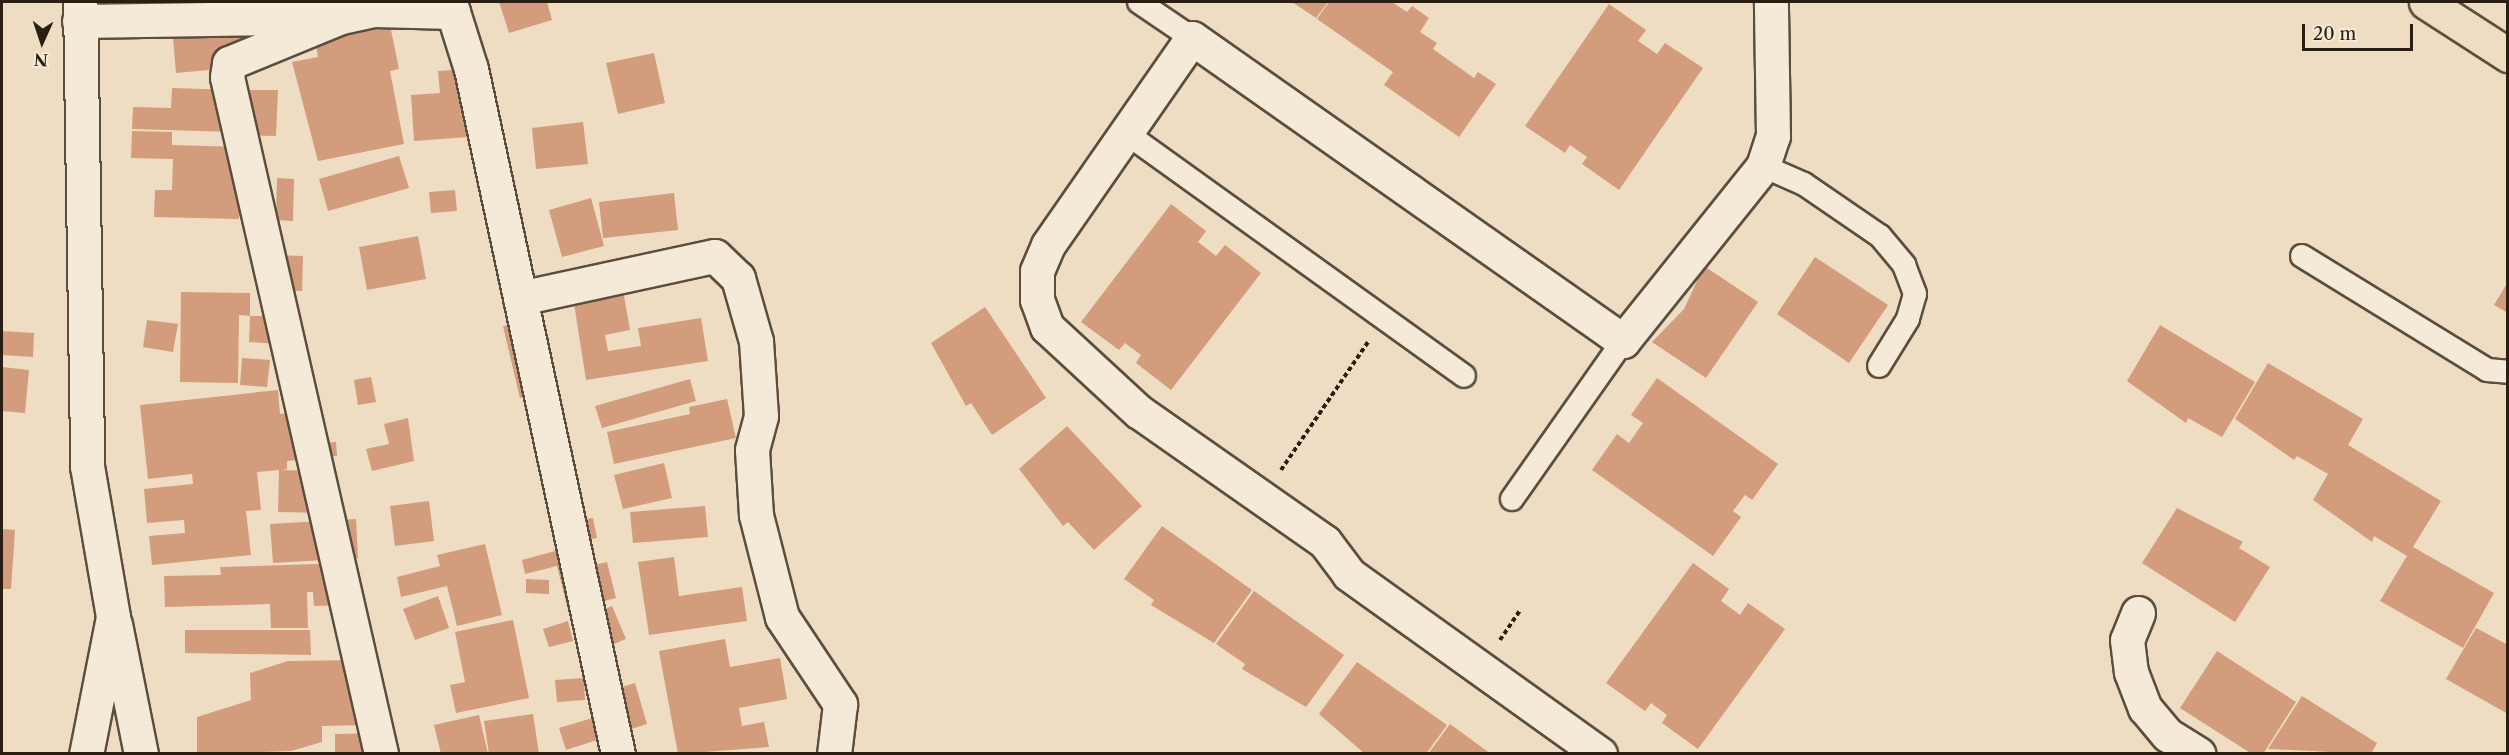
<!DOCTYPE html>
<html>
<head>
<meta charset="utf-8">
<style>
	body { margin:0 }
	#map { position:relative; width:2509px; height:755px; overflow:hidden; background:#efddc3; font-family:"Libre Caslon Text",serif }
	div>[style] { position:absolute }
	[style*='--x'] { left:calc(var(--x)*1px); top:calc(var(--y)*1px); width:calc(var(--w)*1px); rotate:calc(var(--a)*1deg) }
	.building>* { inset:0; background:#d29c7d }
	.path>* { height:4px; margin-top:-2px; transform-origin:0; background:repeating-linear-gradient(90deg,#2a1e13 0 4.5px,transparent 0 7.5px) }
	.roads { filter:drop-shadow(2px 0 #5b4e3f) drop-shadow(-2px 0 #5b4e3f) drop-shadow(0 2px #5b4e3f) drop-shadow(0 -2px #5b4e3f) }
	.lane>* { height:22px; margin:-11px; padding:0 11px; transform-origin:11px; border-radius:11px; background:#f5e9d8 }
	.street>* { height:33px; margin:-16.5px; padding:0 16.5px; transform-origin:16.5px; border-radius:16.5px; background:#f5e9d8 }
	.primary>* { height:33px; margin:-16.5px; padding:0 16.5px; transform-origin:16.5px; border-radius:16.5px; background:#efddc3 }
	span { translate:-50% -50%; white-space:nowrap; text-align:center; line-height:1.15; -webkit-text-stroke:4.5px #f5e9d8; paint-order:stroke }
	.frame { position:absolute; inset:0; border:3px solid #2a1e13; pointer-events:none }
	.north { position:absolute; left:12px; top:12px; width:60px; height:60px; -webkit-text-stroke:4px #f5e9d8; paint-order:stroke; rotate:183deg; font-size:16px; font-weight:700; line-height:24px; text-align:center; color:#2a1e13 }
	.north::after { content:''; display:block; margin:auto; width:21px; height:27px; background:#2a1e13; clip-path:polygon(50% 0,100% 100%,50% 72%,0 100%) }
	.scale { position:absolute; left:2302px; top:24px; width:111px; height:27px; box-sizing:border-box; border:3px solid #2a1e13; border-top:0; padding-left:8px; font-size:18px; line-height:21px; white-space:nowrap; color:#2a1e13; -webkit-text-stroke:4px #f5e9d8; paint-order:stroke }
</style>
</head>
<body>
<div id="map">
	<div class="building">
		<i style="clip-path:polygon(499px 2px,547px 2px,552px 20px,509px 33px)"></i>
		<i style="clip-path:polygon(1292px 2px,1328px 2px,1316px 18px)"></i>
		<i style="clip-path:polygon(1329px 2px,1392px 2px,1407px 12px,1412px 6px,1429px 18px,1420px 32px,1437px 43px,1433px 49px,1474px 78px,1478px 72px,1496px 84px,1459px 137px,1384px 85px,1393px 72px,1317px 19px)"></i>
		<i style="clip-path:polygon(1609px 4px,1646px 30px,1638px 41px,1657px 54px,1665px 43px,1703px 68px,1619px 190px,1582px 164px,1587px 157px,1570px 145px,1565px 153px,1525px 126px)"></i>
		<i style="clip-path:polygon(247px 20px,252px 66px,176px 73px,172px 27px)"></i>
		<i style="clip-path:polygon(390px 25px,399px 69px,390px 71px,404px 144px,318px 161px,292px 62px,318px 57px,315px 39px)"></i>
		<i style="clip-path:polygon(654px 53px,665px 103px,618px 114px,606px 63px)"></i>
		<i style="clip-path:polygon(484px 68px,485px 94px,493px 93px,496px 135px,414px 141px,411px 95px,440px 93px,438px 71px)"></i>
		<i style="clip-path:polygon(172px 88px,234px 90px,233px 132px,132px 129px,133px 107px,171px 108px)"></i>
		<i style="clip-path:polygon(238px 90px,278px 90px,276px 136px,237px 135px)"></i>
		<i style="clip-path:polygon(583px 122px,588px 164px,536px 169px,532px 128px)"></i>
		<i style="clip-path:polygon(132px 131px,172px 132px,172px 145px,240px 147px,239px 219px,154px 217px,155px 190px,172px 190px,173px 159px,131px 158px)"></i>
		<i style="clip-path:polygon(399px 156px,409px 188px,328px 211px,319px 179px)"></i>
		<i style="clip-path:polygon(277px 178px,294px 179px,293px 221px,276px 220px)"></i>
		<i style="clip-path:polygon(455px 190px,457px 211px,431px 213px,429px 192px)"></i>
		<i style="clip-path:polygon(674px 193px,678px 230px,603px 238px,599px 202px)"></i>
		<i style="clip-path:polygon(591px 198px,604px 246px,562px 257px,549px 210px)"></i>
		<i style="clip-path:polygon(1171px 204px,1206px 231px,1198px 242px,1216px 256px,1225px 245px,1261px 273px,1171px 390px,1136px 363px,1141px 355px,1125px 343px,1119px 350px,1081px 322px)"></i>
		<i style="clip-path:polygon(418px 236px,426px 279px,367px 290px,359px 247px)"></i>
		<i style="clip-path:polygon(273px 255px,303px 256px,302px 291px,272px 290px)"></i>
		<i style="clip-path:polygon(1815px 257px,1888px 305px,1849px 363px,1777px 314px)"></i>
		<i style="clip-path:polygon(1704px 266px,1758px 302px,1706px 378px,1652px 342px,1684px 309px)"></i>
		<i style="clip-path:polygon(2506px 285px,2508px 286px,2508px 313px,2494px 305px)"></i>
		<i style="clip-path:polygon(623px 290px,630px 330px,605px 335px,608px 351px,641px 346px,638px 328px,701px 318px,708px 361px,586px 380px,573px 297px)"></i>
		<i style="clip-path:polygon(181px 292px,250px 293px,250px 316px,279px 316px,278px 344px,249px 342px,250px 316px,239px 315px,238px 383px,180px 382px)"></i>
		<i style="clip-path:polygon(985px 307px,1046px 398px,992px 435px,971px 403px,966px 406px,931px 343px)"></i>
		<i style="clip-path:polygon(543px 317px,559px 389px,520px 398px,503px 326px)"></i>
		<i style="clip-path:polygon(147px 320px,178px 324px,173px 352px,143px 347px)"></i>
		<i style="clip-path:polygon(2160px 325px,2255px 382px,2222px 437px,2188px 418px,2186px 423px,2127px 381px)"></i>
		<i style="clip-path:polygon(2px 331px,34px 333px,33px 357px,2px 355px)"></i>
		<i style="clip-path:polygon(242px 358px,270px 360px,267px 387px,240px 385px)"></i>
		<i style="clip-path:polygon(2268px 363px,2363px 419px,2348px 445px,2441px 501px,2413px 547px,2494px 593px,2463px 648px,2380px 601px,2407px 556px,2374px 536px,2372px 542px,2313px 500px,2328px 474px,2297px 456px,2294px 460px,2235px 419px)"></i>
		<i style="clip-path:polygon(2px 367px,29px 370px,25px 413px,2px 411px)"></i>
		<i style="clip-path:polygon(371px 377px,376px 402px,358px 405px,354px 380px)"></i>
		<i style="clip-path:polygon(1657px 378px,1778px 464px,1752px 500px,1745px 495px,1733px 511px,1741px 517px,1713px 556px,1592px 470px,1617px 434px,1629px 443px,1643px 423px,1631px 415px)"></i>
		<i style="clip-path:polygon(690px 379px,696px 401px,602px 428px,595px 406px)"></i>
		<i style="clip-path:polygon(278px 390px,280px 414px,321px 409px,325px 443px,336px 442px,337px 456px,287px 461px,287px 469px,281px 470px,324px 471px,323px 513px,278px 512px,279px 470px,257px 472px,261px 510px,246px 511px,251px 555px,152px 565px,149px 536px,185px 533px,184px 520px,147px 523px,144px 489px,193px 484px,192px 474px,148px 479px,140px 405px)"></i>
		<i style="clip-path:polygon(727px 399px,736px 438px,614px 464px,607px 432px,690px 414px,689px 407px)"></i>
		<i style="clip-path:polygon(408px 418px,414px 461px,372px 471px,366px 449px,389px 444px,384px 424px)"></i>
		<i style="clip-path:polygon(1067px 426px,1142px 506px,1094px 550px,1068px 522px,1063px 526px,1019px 469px)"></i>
		<i style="clip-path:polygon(664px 463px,672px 498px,623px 509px,614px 475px)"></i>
		<i style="clip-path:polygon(429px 501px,434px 541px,395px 546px,390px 506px)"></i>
		<i style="clip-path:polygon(705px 506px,708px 537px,633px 543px,630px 512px)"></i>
		<i style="clip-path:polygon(2177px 508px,2243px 542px,2239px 548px,2270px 567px,2235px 622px,2142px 563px)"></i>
		<i style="clip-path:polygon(593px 518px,597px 538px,577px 541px,574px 521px)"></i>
		<i style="clip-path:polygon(356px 519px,358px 558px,273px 563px,270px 524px)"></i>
		<i style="clip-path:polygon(1162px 526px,1252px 590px,1214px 643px,1151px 605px,1154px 600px,1124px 579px)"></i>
		<i style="clip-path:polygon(2px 529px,15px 530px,11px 589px,2px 589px)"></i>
		<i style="clip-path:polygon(485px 544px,502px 615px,457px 626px,447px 586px,401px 597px,397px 577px,440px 566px,437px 555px)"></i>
		<i style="clip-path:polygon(566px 548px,571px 570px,607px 562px,616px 598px,568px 610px,557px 566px,525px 574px,522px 560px)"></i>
		<i style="clip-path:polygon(674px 557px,679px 596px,742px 587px,747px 621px,649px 635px,638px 562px)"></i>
		<i style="clip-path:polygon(348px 563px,350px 605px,314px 606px,313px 592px,307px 592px,308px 628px,271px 628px,270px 604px,165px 607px,164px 576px,221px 575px,220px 567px)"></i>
		<i style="clip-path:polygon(1693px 563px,1729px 589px,1721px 601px,1740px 615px,1748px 603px,1785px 629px,1698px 749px,1662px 723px,1667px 715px,1651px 703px,1645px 711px,1606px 683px)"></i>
		<i style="clip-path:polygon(526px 579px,549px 580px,549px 594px,526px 593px)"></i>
		<i style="clip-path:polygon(1254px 591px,1344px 655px,1306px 707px,1242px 669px,1245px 664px,1216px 644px)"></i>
		<i style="clip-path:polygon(438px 596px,449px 628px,415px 640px,403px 609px)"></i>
		<i style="clip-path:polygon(612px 606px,626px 639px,585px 656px,572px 623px)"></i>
		<i style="clip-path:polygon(513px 620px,529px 698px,456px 713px,450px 685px,465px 682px,455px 632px)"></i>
		<i style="clip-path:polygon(568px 621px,573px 641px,549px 647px,543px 629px)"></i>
		<i style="clip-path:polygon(2476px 628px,2508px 645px,2508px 714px,2446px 679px)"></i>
		<i style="clip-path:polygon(185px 630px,310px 630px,311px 655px,185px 653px)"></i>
		<i style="clip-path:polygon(725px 639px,730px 667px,780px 658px,787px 699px,739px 708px,742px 726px,764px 722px,769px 747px,678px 754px,659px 651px)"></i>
		<i style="clip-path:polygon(2217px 651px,2296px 702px,2263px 754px,2252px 754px,2180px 708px)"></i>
		<i style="clip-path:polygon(364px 660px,367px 725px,322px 726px,322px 742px,291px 751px,197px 754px,197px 717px,251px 700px,250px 673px,288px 661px)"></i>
		<i style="clip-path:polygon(1357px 662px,1447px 725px,1426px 754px,1365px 754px,1319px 714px)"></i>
		<i style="clip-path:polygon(584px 678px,585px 700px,557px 702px,555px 680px)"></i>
		<i style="clip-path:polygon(635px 683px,647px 724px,566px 750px,559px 728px,596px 717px,589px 697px)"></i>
		<i style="clip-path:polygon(2302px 696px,2377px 743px,2371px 754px,2268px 749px)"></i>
		<i style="clip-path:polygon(533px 714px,539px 754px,489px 754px,484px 721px)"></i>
		<i style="clip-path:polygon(479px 715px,488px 754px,441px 754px,434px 725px)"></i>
		<i style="clip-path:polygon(1450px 724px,1491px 754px,1428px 754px)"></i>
		<i style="clip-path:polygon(393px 733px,393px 754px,335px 754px,335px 734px)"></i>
	</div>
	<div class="path">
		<i style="--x:1281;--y:470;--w:155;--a:-55.8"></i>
		<i style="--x:1500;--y:640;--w:37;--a:-56"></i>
	</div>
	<div class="roads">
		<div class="lane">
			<i style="--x:1139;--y:2;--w:64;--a:34.2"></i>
			<i style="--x:1126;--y:133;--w:416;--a:35.7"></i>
			<i style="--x:1763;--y:166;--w:45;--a:23.7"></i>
			<i style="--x:1804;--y:184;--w:92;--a:34.4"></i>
			<i style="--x:1880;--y:236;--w:38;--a:50"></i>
			<i style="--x:1904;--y:265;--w:31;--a:69"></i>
			<i style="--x:1915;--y:294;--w:26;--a:106"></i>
			<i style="--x:1908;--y:319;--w:55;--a:121.7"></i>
			<i style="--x:2302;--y:256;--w:217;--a:31.6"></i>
			<i style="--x:2487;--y:370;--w:21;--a:5"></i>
			<i style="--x:1512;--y:499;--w:193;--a:-54.9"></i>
		</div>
		<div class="street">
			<i style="--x:80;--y:2;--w:464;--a:89.1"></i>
			<i style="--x:87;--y:466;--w:153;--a:80.2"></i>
			<i style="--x:113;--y:617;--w:140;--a:101.1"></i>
			<i style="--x:453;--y:12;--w:60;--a:72.5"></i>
			<i style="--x:471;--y:69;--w:701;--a:77.89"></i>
			<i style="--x:341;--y:17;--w:121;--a:157.7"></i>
			<i style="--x:229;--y:63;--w:14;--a:98"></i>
			<i style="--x:227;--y:77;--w:694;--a:77.18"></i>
			<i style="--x:79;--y:21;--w:262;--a:-0.9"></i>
			<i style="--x:341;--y:17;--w:34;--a:-12"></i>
			<i style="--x:374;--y:10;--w:79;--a:1.5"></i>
			<i style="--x:453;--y:12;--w:10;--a:-107"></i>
			<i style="--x:520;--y:298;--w:199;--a:-12.2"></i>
			<i style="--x:715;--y:256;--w:32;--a:44"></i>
			<i style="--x:738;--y:278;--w:66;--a:74.1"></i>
			<i style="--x:756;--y:341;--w:75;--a:86.2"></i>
			<i style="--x:761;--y:416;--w:35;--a:105"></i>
			<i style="--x:752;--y:450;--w:65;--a:86.5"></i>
			<i style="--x:756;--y:515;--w:105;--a:75.7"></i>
			<i style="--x:782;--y:617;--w:105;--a:56.3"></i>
			<i style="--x:840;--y:704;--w:50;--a:96.8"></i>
			<i style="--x:2138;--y:613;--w:29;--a:112"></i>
			<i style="--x:2127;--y:640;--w:32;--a:83"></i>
			<i style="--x:2131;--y:672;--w:39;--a:69"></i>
			<i style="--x:2145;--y:708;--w:35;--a:50"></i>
			<i style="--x:2168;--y:735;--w:36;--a:32"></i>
			<i style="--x:115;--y:624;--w:133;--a:78.7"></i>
			<i style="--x:1600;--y:754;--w:309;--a:-144.4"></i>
			<i style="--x:1349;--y:574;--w:40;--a:-127"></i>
			<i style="--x:1325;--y:542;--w:227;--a:-145"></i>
			<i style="--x:1139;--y:412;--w:125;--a:-137.3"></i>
			<i style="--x:1047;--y:327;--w:29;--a:-110"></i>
			<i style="--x:1037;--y:300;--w:29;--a:-90"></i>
			<i style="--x:1037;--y:271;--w:28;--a:-67"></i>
			<i style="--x:1048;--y:245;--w:252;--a:-55.2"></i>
			<i style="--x:1192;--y:38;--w:527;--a:35.11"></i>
			<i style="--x:1623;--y:341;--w:224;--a:-51.3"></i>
			<i style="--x:1763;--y:166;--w:32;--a:-72"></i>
			<i style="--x:1773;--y:136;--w:134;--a:-90.9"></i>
		</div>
		<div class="primary">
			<i style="--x:2426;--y:2;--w:98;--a:32.9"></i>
		</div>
	</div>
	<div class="frame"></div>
	<div class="north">N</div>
	<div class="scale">20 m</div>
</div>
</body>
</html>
